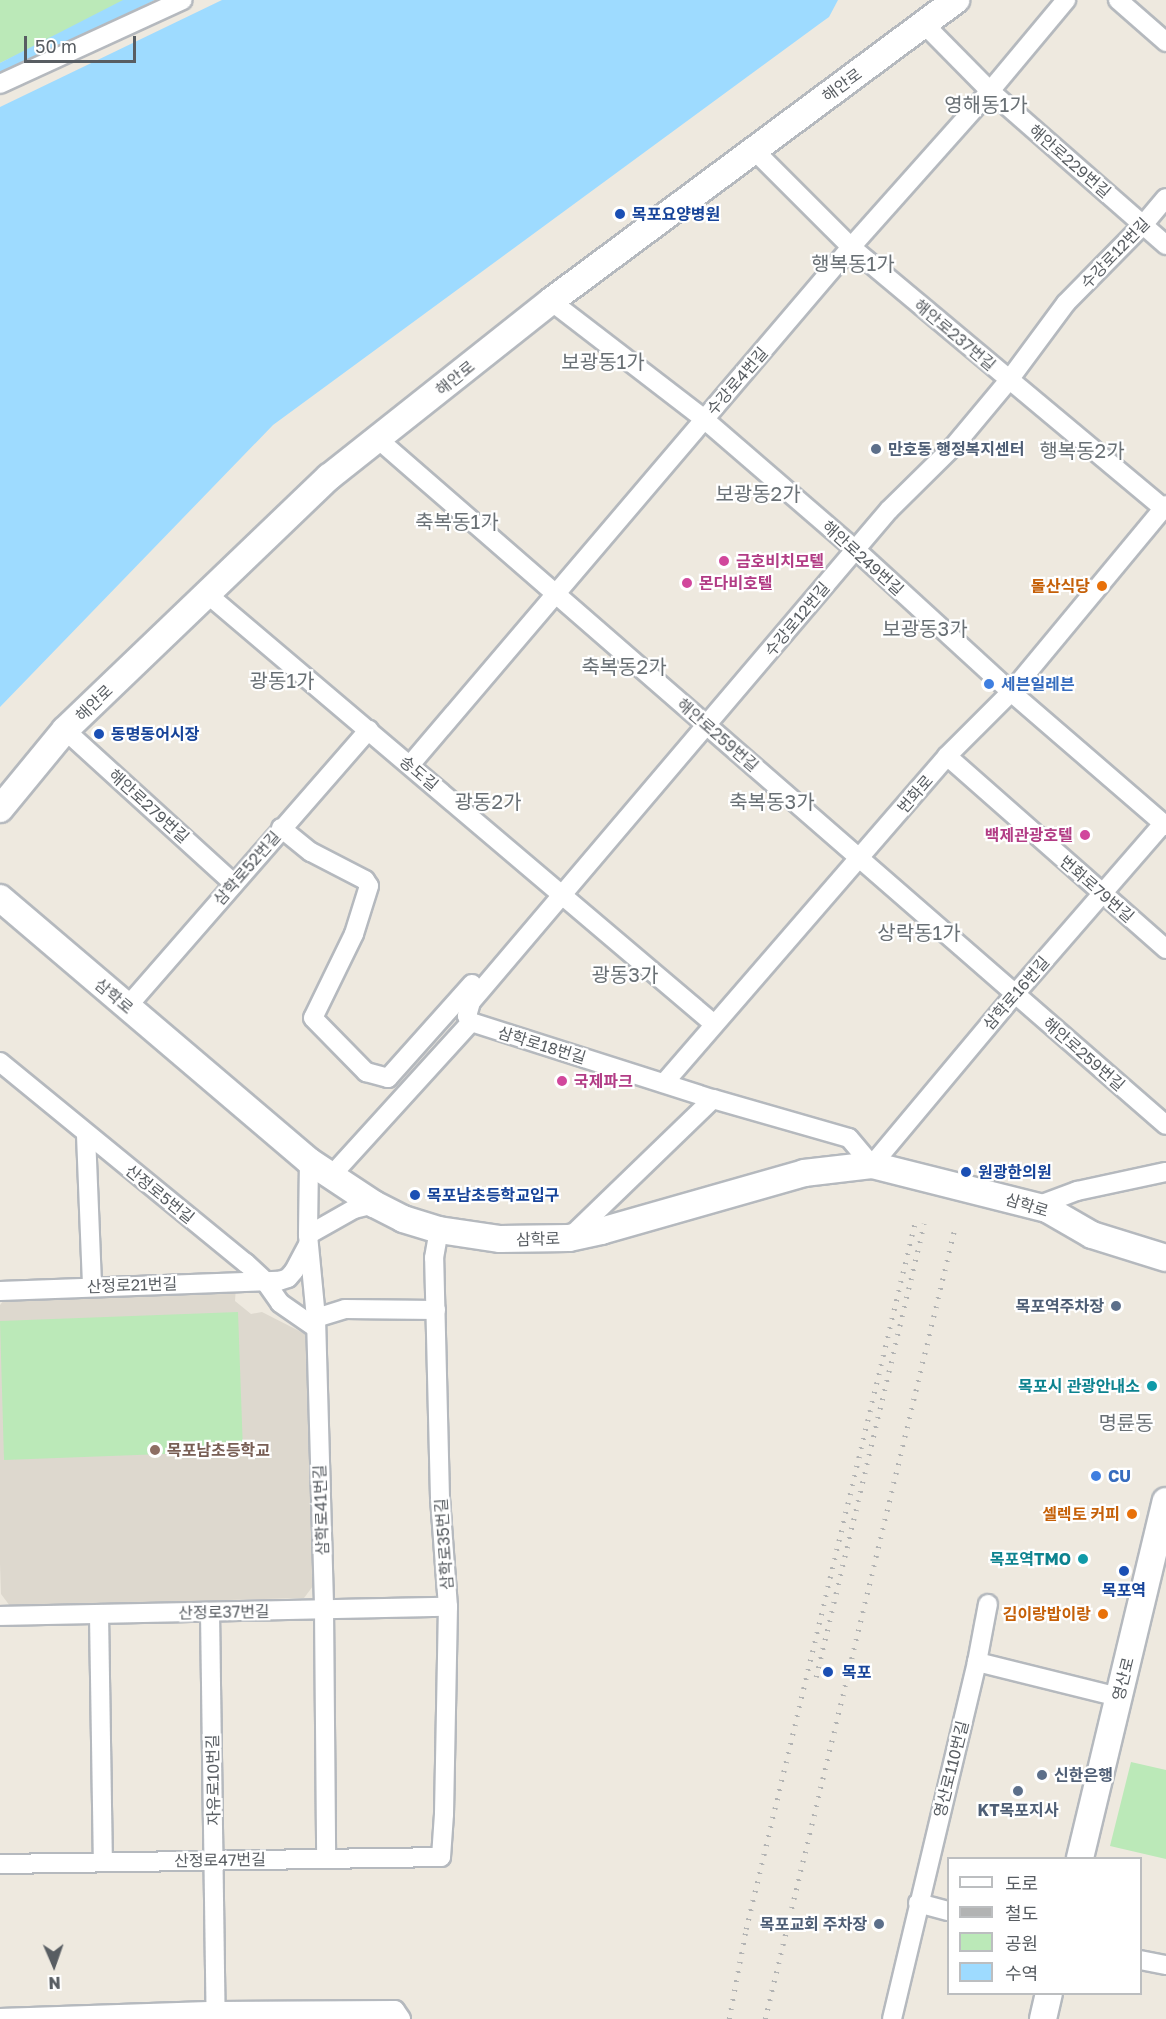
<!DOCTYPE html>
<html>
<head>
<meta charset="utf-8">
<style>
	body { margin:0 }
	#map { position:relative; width:1166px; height:2019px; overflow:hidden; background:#eee9df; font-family:"Golos Text","Noto Sans KR",sans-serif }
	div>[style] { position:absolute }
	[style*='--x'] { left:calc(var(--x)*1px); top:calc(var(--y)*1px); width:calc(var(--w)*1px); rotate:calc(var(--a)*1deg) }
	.education>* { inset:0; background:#ddd8ce }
	.green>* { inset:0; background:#bbe9b8 }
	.water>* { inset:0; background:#9edbff }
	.roads { filter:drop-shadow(2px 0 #b5b9be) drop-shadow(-2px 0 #b5b9be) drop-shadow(0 2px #b5b9be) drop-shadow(0 -2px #b5b9be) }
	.street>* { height:18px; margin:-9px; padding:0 9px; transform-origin:9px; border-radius:9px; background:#fff }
	.secondary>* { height:26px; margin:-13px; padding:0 13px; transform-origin:13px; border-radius:13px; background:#fff }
	.rail>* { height:4.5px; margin-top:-2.25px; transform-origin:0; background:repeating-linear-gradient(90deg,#b2b3b3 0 1.5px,transparent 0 9.5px) }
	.dots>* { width:16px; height:16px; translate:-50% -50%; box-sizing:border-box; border:3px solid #fff; border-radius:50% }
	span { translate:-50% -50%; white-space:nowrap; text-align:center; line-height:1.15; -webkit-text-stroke:4.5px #fff; paint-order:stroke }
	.street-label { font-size:16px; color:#585d62 }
	.transit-label { font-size:16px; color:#164399; font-weight:700 }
	.left { translate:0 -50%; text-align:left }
	.service-label { font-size:16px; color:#4e5e75; font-weight:700 }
	.right { translate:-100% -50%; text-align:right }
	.hotel-label { font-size:16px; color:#b23c85; font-weight:700 }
	.food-label { font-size:16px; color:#c56008; font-weight:700 }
	.shop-label { font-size:16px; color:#366cbe; font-weight:700 }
	.culture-label { font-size:16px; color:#0d838f; font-weight:700 }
	.education-label { font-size:16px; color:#785e54; font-weight:700 }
	.quarter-label { font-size:20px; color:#697075 }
	.legend { position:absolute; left:947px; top:1857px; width:195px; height:138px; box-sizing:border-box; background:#fff; border:2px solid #bcbec0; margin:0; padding:8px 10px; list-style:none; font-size:18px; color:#585d62 }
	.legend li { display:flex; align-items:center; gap:12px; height:30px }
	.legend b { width:30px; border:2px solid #bcbec0 }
	.north { position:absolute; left:24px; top:1935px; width:60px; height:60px; -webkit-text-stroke:4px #fff; paint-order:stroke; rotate:178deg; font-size:16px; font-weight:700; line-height:24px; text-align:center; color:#585d62 }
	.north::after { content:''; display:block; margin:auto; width:21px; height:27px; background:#585d62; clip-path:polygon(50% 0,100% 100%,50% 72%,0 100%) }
	.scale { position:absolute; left:24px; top:36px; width:112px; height:27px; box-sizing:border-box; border:3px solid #585d62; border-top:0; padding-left:8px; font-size:18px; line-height:21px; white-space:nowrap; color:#585d62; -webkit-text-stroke:4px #fff; paint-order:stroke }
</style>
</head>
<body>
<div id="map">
	<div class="education">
		<i style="clip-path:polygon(236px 1287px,235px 1301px,251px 1314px,262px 1312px,309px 1336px,313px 1586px,304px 1598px,10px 1606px,1px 1594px,0 1564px,0 1305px,4px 1300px)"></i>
	</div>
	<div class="green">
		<i style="clip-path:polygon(0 0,132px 0,0 63px)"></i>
		<i style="clip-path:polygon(238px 1312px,243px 1451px,4px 1460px,0 1321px)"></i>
		<i style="clip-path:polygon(1131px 1762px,1166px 1770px,1166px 1859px,1110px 1846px)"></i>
	</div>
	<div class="water">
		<i style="clip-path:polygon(123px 0,155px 0,0 75px,0 63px)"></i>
		<i style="clip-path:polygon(222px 0,838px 0,829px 17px,822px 22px,273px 425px,0 707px,0 107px)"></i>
	</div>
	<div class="roads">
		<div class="street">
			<i style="--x:1118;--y:0;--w:64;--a:41.2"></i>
			<i style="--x:925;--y:25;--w:93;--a:45.4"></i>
			<i style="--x:990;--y:91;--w:234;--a:41.2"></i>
			<i style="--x:0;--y:84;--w:201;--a:-24.7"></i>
			<i style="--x:753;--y:149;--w:139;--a:45"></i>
			<i style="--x:851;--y:247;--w:410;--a:39.9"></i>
			<i style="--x:551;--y:301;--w:193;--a:37.6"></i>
			<i style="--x:704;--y:419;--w:201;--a:40.8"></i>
			<i style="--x:856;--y:550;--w:210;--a:42.5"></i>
			<i style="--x:1011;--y:692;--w:205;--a:40.8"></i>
			<i style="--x:379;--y:440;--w:1043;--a:41.04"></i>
			<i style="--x:206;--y:593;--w:666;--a:40.31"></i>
			<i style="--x:65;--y:730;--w:227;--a:42.3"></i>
			<i style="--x:947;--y:756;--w:292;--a:41.4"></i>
			<i style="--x:410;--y:765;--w:680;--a:-49.59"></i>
			<i style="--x:851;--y:247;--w:209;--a:-48.3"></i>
			<i style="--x:990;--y:91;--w:119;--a:-50.1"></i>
			<i style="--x:281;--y:828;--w:38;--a:39"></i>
			<i style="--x:311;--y:852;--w:61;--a:27.4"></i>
			<i style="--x:365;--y:880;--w:7;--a:56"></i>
			<i style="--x:369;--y:886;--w:50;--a:107.4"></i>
			<i style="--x:354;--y:934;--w:93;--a:116"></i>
			<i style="--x:313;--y:1018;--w:76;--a:45.5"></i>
			<i style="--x:366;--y:1072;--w:23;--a:15"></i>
			<i style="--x:388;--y:1078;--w:126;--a:-48.2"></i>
			<i style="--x:127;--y:1007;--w:368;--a:-48.9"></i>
			<i style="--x:471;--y:1022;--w:7;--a:-124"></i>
			<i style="--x:467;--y:1016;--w:15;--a:-74"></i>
			<i style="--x:471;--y:1002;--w:646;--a:-49.65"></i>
			<i style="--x:889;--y:510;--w:91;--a:-44.6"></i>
			<i style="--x:954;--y:446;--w:86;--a:-50.2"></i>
			<i style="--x:1009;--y:380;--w:96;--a:-53.5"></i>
			<i style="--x:1066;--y:303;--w:110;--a:-45.4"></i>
			<i style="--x:1143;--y:225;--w:35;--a:-50"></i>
			<i style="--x:471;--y:1022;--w:254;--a:17.7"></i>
			<i style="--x:713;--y:1099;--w:141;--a:16"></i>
			<i style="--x:849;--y:1138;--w:35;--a:50"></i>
			<i style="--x:872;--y:1165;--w:223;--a:-50.1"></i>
			<i style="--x:1015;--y:994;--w:225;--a:-49"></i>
			<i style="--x:0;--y:1062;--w:318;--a:39.3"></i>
			<i style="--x:246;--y:1263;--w:25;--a:43"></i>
			<i style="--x:264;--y:1280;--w:28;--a:55"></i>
			<i style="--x:280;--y:1303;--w:44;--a:34.8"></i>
			<i style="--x:664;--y:1083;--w:432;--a:-49.1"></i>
			<i style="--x:947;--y:756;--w:91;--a:-45"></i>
			<i style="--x:1011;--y:692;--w:243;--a:-50.3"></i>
			<i style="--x:86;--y:1135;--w:152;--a:87.7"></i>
			<i style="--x:309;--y:1161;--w:74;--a:90.8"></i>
			<i style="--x:308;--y:1235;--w:83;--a:84.5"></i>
			<i style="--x:316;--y:1318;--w:291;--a:88.4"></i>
			<i style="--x:324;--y:1609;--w:250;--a:89.5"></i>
			<i style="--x:331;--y:1176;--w:208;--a:-47.7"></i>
			<i style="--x:1037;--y:1206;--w:43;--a:-20.6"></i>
			<i style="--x:1077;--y:1191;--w:91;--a:-12.1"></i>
			<i style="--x:308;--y:1235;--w:53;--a:-29.5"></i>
			<i style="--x:354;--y:1209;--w:21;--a:-14"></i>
			<i style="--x:569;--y:1238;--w:200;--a:-44"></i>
			<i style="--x:0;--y:1291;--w:279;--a:-2.1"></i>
			<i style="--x:279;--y:1281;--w:9;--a:-18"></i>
			<i style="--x:288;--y:1278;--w:9;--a:-49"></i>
			<i style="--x:294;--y:1271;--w:30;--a:-62"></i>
			<i style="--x:316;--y:1318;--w:30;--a:-17"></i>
			<i style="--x:345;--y:1309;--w:91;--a:0.6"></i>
			<i style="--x:210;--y:1612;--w:407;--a:89.2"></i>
			<i style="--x:99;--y:1614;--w:248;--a:89.1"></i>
			<i style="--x:0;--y:1616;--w:448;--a:-1.2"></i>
			<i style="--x:977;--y:1662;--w:59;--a:-79.3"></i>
			<i style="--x:0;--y:1864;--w:441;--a:-0.9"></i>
			<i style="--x:441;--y:1857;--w:43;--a:-86"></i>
			<i style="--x:444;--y:1814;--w:207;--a:-88.9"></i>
			<i style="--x:448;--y:1607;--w:109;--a:-94.2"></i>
			<i style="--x:440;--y:1498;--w:240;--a:-91.4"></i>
			<i style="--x:434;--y:1258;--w:28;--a:-80"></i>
			<i style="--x:918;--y:1903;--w:31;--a:15"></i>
			<i style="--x:1140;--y:1960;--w:26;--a:11"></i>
			<i style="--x:0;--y:2018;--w:216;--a:-1.9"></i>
			<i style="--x:216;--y:2011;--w:179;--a:-0.3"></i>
			<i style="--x:395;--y:2010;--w:11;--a:56"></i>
			<i style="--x:892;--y:2019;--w:367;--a:-76.6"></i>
			<i style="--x:977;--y:1662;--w:145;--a:13.9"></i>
		</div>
		<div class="secondary">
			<i style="--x:0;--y:809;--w:102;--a:-50.6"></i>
			<i style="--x:65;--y:730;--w:366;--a:-43.8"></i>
			<i style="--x:329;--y:477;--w:283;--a:-38.4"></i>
			<i style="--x:551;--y:301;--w:505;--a:-36.62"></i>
			<i style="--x:0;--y:898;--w:406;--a:40.4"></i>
			<i style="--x:309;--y:1161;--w:78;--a:33.5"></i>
			<i style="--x:374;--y:1204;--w:33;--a:27"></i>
			<i style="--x:403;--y:1219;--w:38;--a:17"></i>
			<i style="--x:439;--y:1230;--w:62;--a:8.4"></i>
			<i style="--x:500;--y:1239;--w:69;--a:-0.8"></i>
			<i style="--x:569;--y:1238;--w:33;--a:-12"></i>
			<i style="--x:601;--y:1231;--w:211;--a:-15.9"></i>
			<i style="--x:804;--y:1173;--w:68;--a:-6.7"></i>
			<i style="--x:872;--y:1165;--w:180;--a:14.1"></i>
			<i style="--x:1047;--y:1209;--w:52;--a:30"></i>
			<i style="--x:1092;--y:1235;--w:77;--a:17.3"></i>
			<i style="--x:1080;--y:1858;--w:367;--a:-76.5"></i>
			<i style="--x:1043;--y:2019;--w:26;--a:-77"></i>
		</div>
	</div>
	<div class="rail">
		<i style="--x:816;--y:1677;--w:466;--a:-76.6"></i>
		<i style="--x:729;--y:2019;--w:92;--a:-79.3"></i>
		<i style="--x:746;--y:1929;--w:727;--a:-76.56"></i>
		<i style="--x:765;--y:2019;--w:810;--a:-76.51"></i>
	</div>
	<div class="dots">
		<i style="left:620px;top:214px;background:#1a4fb4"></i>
		<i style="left:876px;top:449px;background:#5c6f8a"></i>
		<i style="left:724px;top:561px;background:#d1479c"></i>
		<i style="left:687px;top:583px;background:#d1479c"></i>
		<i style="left:1102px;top:586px;background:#e8710a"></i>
		<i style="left:989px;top:684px;background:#3f7fe0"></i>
		<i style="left:99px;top:734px;background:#1a4fb4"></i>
		<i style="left:1085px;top:835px;background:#d1479c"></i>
		<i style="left:562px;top:1081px;background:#d1479c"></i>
		<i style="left:966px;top:1172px;background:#1a4fb4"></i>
		<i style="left:415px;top:1195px;background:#1a4fb4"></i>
		<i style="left:1116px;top:1306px;background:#5c6f8a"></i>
		<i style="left:1152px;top:1386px;background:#0f9aa8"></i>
		<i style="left:155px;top:1450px;background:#8d6e63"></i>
		<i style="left:1096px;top:1476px;background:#3f7fe0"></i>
		<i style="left:1132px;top:1514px;background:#e8710a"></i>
		<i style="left:1083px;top:1559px;background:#0f9aa8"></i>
		<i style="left:1124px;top:1571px;background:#1a4fb4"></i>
		<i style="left:1103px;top:1614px;background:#e8710a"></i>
		<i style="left:828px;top:1672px;background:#1a4fb4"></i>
		<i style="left:1042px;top:1775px;background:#5c6f8a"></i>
		<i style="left:1018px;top:1791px;background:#5c6f8a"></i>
		<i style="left:879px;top:1924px;background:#5c6f8a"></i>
	</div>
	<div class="street-label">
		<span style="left:842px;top:85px;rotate:-36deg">해안로</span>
		<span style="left:1070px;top:161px;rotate:41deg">해안로229번길</span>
		<span style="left:1115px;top:253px;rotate:-46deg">수강로12번길</span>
		<span style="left:955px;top:335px;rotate:40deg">해안로237번길</span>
		<span style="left:455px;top:378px;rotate:-39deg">해안로</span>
		<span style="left:737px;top:381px;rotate:-49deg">수강로4번길</span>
		<span style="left:863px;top:558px;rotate:42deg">해안로249번길</span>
		<span style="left:797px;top:619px;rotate:-50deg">수강로12번길</span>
		<span style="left:94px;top:703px;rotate:-44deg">해안로</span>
		<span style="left:718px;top:735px;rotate:41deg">해안로259번길</span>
		<span style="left:419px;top:773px;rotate:40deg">송도길</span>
		<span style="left:915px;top:794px;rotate:-49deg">번화로</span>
		<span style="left:149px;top:806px;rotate:42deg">해안로279번길</span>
		<span style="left:247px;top:868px;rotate:-49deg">삼학로52번길</span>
		<span style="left:1097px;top:889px;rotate:41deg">번화로79번길</span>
		<span style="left:1016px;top:993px;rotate:-49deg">삼학로16번길</span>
		<span style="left:114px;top:996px;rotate:40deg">삼학로</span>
		<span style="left:542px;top:1045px;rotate:17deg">삼학로18번길</span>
		<span style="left:1084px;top:1054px;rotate:41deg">해안로259번길</span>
		<span style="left:160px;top:1194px;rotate:39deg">산정로5번길</span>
		<span style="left:1027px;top:1205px;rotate:17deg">삼학로</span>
		<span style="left:538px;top:1239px;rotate:-2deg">삼학로</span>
		<span style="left:132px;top:1285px;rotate:-2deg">산정로21번길</span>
		<span style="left:321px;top:1510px;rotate:-92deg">삼학로41번길</span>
		<span style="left:444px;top:1544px;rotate:-94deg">삼학로35번길</span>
		<span style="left:224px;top:1612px;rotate:-1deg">산정로37번길</span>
		<span style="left:1123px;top:1679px;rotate:-76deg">영산로</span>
		<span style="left:951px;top:1769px;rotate:-76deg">영산로110번길</span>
		<span style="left:213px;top:1780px;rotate:-91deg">자유로10번길</span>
		<span style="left:220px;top:1860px;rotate:-1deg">산정로47번길</span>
	</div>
	<div class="transit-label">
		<span class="left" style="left:632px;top:214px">목포요양병원</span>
		<span class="left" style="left:111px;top:734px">동명동어시장</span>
		<span class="left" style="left:978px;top:1172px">원광한의원</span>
		<span class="left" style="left:427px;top:1195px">목포남초등학교입구</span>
		<span style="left:1124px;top:1590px">목포역</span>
		<span class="left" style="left:842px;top:1672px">목포</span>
	</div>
	<div class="service-label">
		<span class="left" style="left:888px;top:449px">만호동 행정복지센터</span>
		<span class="right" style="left:1104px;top:1306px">목포역주차장</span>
		<span class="left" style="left:1054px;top:1775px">신한은행</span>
		<span style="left:1018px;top:1810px">KT목포지사</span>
		<span class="right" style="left:867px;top:1924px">목포교회 주차장</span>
	</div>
	<div class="hotel-label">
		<span class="left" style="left:736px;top:561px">금호비치모텔</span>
		<span class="left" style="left:699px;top:583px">몬다비호텔</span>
		<span class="right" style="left:1073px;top:835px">백제관광호텔</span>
		<span class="left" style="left:574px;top:1081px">국제파크</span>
	</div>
	<div class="food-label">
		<span class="right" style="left:1090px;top:586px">돌산식당</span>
		<span class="right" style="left:1120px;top:1514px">셀렉토 커피</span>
		<span class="right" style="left:1091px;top:1614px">김이랑밥이랑</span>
	</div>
	<div class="shop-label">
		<span class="left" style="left:1001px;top:684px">세븐일레븐</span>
		<span class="left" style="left:1108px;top:1476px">CU</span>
	</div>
	<div class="culture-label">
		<span class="right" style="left:1140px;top:1386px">목포시 관광안내소</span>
		<span class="right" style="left:1071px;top:1559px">목포역TMO</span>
	</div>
	<div class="education-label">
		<span class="left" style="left:167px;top:1450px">목포남초등학교</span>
	</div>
	<div class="quarter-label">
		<span style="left:986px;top:104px">영해동1가</span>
		<span style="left:853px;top:263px">행복동1가</span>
		<span style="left:603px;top:361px">보광동1가</span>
		<span style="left:1082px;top:450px">행복동2가</span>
		<span style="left:758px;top:493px">보광동2가</span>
		<span style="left:457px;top:521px">축복동1가</span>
		<span style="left:925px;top:628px">보광동3가</span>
		<span style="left:624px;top:666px">축복동2가</span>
		<span style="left:282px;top:680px">광동1가</span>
		<span style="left:488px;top:801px">광동2가</span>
		<span style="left:772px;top:801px">축복동3가</span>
		<span style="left:919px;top:932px">상락동1가</span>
		<span style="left:625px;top:974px">광동3가</span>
		<span style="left:1126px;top:1422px">명륜동</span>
	</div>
	<ul class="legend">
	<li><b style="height:8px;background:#fff"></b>도로</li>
	<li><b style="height:8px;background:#b2b3b3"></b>철도</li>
	<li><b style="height:16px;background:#bbe9b8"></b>공원</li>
	<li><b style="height:16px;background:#9edbff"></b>수역</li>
	</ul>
	<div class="north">N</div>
	<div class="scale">50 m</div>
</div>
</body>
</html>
